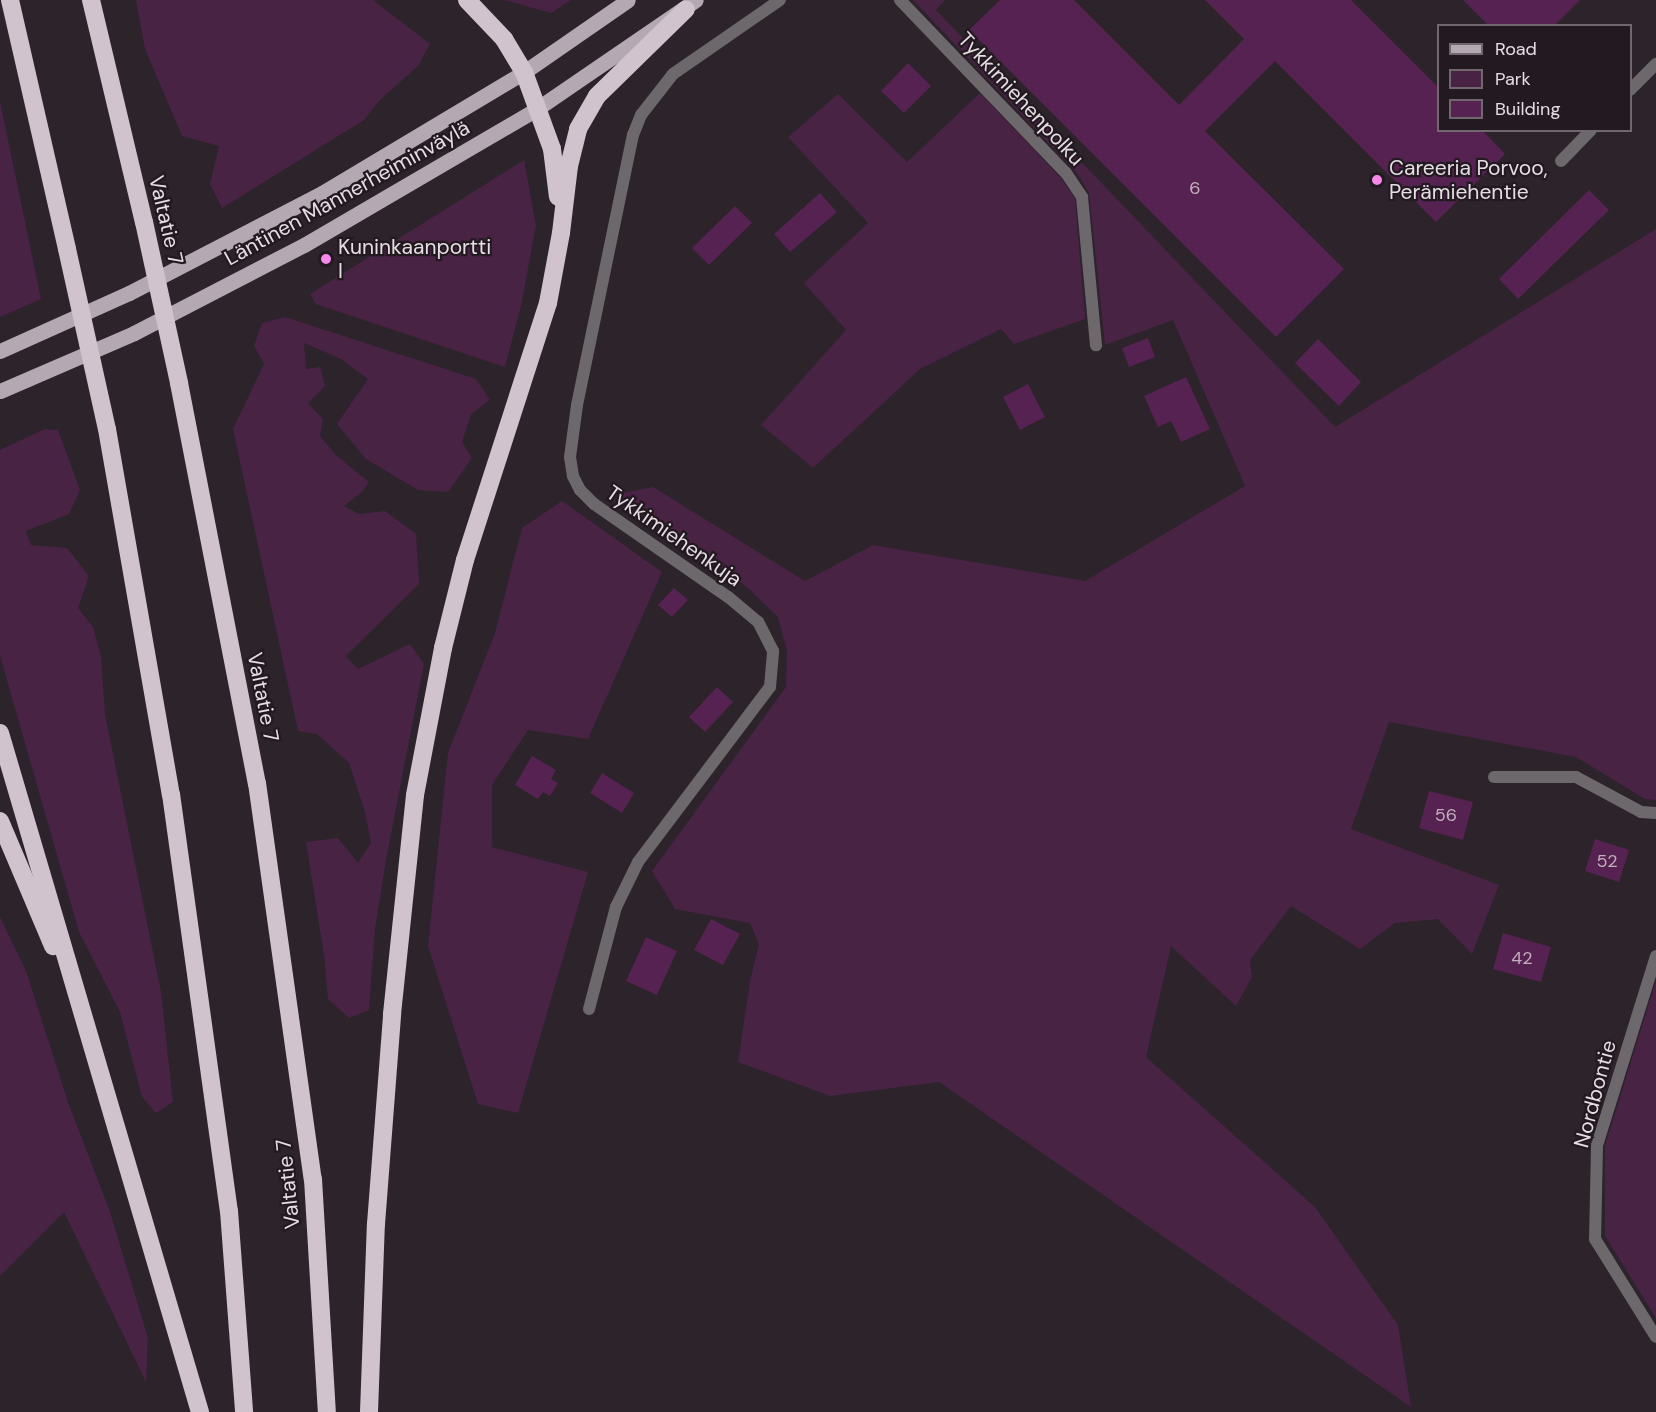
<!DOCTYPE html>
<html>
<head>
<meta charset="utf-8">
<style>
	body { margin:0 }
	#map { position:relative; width:1656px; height:1412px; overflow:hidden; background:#2c232b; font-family:"DM Sans",sans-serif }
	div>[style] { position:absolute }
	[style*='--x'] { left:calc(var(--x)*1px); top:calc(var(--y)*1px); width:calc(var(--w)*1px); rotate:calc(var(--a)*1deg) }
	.green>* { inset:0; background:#482344 }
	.building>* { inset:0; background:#562251 }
	.service>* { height:12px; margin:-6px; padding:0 6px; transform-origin:6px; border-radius:6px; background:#6d686c }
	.minor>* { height:12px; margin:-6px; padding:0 6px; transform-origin:6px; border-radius:6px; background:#6d686c }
	.primary>* { height:15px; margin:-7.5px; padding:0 7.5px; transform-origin:7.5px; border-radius:7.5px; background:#b4a9b2 }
	.motorway>* { height:18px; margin:-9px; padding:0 9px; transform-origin:9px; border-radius:9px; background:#d0c3ce }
	.motorway-bridge>* { height:18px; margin:-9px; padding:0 9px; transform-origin:9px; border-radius:9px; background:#d0c3ce }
	.dots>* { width:16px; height:16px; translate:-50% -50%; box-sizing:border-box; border:3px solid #231921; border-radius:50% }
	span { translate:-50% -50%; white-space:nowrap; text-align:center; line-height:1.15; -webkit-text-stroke:4.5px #231921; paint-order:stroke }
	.number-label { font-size:18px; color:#c1afbe }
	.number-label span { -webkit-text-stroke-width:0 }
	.street-label { font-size:21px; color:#e5dee3 }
	.poi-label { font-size:21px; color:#e5dee3 }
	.left { translate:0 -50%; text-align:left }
	.legend { position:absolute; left:1437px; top:24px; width:195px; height:108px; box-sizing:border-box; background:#231921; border:2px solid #71686f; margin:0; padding:8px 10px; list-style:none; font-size:18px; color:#e5dee3 }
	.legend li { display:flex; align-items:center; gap:12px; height:30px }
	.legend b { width:30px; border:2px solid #71686f }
</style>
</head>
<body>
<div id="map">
	<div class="green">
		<i style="clip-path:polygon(136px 0,373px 0,430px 44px,418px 66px,380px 100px,364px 120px,222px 208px,210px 184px,219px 146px,182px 136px,145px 49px)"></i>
		<i style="clip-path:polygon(504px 0,571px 0,551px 13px)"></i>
		<i style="clip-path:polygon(913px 0,945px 0,936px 10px,1335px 427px,1656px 229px,1656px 800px,1645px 799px,1576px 757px,1389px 722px,1351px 829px,1499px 885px,1472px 954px,1438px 919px,1395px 923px,1360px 949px,1291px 906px,1250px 960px,1252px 977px,1236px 1006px,1171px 946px,1146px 1057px,1315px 1207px,1398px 1325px,1411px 1407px,939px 1082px,830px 1096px,738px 1062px,750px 981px,759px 944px,750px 923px,675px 909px,652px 871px,786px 687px,787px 651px,778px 617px,747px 587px,617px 494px,653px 487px,805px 581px,873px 545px,1085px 581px,1245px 486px,1173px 320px,1105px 345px,1089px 193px,1077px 173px)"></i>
		<i style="clip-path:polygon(980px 93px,1060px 177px,1075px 198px,1085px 319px,1014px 344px,1001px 329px,920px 369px,813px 468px,761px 425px,846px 330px,804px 283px,868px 223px,788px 137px,838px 94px,907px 162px)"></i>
		<i style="clip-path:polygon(0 101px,41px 299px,0 317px)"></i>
		<i style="clip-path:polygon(524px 160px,536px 226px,521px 306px,505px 367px,316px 304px,310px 294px)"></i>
		<i style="clip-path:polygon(285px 317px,476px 379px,490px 400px,471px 414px,462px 442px,472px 458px,448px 492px,418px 490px,366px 459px,337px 424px,368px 379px,341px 359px,304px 343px,306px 369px,320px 367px,325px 386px,308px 403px,323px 419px,320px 436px,336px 455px,369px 482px,362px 492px,344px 506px,359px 514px,385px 511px,416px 534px,419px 584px,346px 656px,358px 669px,410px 644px,424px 664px,386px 860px,375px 929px,369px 1010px,349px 1018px,328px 999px,324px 955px,306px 842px,338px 838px,358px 863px,371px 843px,365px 812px,349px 763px,317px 734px,298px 731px,233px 429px,264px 364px,254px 346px,262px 323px)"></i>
		<i style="clip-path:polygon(45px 429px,58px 430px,80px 490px,69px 514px,26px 531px,31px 545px,67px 548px,89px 576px,78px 608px,93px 627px,101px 657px,105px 714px,161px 992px,173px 1102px,156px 1113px,142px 1097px,120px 1012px,79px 932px,0 656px,0 450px)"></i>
		<i style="clip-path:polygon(562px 501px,662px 572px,588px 739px,528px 730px,492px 785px,492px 847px,588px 872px,518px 1113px,478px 1104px,428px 946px,448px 753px,495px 633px,522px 528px)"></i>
		<i style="clip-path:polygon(0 917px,26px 971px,68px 1102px,110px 1212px,148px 1338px,146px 1382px,64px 1212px,0 1276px)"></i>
		<i style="clip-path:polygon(1656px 981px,1656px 1318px,1605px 1236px,1605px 1146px)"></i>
	</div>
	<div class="building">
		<i style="clip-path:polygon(1000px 0,1074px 0,1179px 105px,1244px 39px,1205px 0,1351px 0,1438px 87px,1438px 130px,1482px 130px,1505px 154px,1436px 222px,1275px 61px,1205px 131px,1344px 269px,1276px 337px,969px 30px)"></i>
		<i style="clip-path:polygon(1463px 0,1580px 0,1554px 26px,1489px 26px)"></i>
		<i style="clip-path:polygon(908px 63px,931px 86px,904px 113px,881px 91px)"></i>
		<i style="clip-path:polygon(1589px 190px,1609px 210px,1518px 299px,1499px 279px)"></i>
		<i style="clip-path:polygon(820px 193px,837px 212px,790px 252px,774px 234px)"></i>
		<i style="clip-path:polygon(735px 206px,752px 223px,709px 265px,692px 248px)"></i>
		<i style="clip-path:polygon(1148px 338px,1155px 357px,1129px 367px,1122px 348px)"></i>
		<i style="clip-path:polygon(1318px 339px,1361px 382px,1339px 406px,1295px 363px)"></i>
		<i style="clip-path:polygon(1186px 377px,1210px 429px,1181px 442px,1171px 421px,1158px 427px,1144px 396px)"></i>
		<i style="clip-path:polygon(1028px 384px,1045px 417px,1020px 430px,1003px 397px)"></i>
		<i style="clip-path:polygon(674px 588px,688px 600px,672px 617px,658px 605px)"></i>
		<i style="clip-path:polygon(717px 687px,733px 702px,705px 732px,689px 717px)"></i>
		<i style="clip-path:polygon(532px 756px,556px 770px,551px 779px,558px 783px,550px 796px,543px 792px,538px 799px,515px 785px)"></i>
		<i style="clip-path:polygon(602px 773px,634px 793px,622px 813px,590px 793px)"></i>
		<i style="clip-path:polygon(1429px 791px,1473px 802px,1463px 840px,1419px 828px)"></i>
		<i style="clip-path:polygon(1595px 839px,1629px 850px,1619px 882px,1585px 871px)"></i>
		<i style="clip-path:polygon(711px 919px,740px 934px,723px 965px,694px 950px)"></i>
		<i style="clip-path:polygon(1503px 933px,1551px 947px,1541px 982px,1493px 969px)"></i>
		<i style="clip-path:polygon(646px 937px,677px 951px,657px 995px,626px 981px)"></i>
	</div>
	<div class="service">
		<i style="--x:1630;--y:90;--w:37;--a:-45"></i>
		<i style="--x:1561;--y:161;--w:43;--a:-45.9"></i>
	</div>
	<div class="minor">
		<i style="--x:900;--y:0;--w:240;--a:46.2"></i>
		<i style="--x:1066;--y:173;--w:29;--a:56"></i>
		<i style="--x:1082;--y:197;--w:149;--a:84.6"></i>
		<i style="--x:1494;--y:777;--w:82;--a:0"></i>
		<i style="--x:1576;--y:777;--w:74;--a:28.3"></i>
		<i style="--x:1641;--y:812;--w:15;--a:4"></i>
		<i style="--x:1656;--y:956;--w:199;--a:107.3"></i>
		<i style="--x:1597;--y:1146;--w:93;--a:91.2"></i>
		<i style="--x:1595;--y:1239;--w:115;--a:58.1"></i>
		<i style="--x:589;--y:1009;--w:106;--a:-75.2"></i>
		<i style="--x:616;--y:907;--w:50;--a:-63.9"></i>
		<i style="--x:638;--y:862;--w:219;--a:-53"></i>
		<i style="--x:770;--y:687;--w:36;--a:-85"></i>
		<i style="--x:773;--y:651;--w:33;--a:-117"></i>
		<i style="--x:758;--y:622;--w:39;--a:-140"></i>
		<i style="--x:728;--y:597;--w:163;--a:-145.2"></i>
		<i style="--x:594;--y:504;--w:20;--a:-135"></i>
		<i style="--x:580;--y:490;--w:16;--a:-117"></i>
		<i style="--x:573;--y:476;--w:19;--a:-99"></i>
		<i style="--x:570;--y:457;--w:52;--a:-82.3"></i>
		<i style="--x:577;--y:405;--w:276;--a:-78.3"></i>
		<i style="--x:633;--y:135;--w:22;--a:-68"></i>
		<i style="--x:641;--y:115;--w:52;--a:-52"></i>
		<i style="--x:673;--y:74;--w:130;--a:-34.7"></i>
	</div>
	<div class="primary">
		<i style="--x:0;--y:351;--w:141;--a:-24.2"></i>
		<i style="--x:129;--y:293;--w:217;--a:-27.4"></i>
		<i style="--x:322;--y:193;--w:235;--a:-30.9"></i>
		<i style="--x:524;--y:72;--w:126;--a:-34.7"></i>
		<i style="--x:0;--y:391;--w:146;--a:-23.4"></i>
		<i style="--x:134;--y:333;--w:191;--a:-27.4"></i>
		<i style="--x:304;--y:245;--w:271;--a:-30.3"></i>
		<i style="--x:538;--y:108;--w:191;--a:-34.4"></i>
	</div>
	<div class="motorway">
		<i style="--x:10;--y:0;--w:255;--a:77.1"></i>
		<i style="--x:91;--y:0;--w:228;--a:76.6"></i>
		<i style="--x:467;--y:0;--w:54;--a:46.5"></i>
		<i style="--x:504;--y:39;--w:39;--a:59"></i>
		<i style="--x:524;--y:72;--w:82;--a:70"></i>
		<i style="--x:552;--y:149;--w:48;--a:82.9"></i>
		<i style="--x:179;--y:383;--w:408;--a:79"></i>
		<i style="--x:257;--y:783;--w:400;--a:82"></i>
		<i style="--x:313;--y:1179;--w:233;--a:86.6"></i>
		<i style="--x:107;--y:429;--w:371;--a:80.1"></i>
		<i style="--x:171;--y:794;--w:421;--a:82.1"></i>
		<i style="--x:229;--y:1211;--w:202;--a:85.7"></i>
		<i style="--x:0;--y:733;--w:708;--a:73.59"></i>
		<i style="--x:0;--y:821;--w:136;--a:67"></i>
		<i style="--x:369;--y:1412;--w:188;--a:-87.9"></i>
		<i style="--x:376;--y:1224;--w:211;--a:-85.6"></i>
		<i style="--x:392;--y:1014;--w:220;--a:-84"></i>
		<i style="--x:415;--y:795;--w:150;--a:-79.2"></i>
		<i style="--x:443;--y:648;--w:91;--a:-76"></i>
		<i style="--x:465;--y:560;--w:270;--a:-72.1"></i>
		<i style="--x:548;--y:303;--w:71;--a:-79.5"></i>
		<i style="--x:561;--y:233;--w:67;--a:-83.2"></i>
		<i style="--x:569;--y:166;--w:38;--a:-76"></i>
		<i style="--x:578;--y:129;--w:38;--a:-60"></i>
		<i style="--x:597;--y:96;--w:124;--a:-44.3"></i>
	</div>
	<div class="motorway-bridge">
		<i style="--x:144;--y:222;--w:165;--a:77.7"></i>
		<i style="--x:67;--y:249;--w:184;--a:77.5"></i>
	</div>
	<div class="dots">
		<i style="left:1377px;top:180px;background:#f788eb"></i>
		<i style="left:326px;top:259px;background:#f788eb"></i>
	</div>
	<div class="number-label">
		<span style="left:1195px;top:188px">6</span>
		<span style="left:1446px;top:815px">56</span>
		<span style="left:1607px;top:861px">52</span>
		<span style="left:1522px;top:958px">42</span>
	</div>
	<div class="street-label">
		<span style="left:1021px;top:99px;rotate:47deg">Tykkimiehenpolku</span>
		<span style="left:347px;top:193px;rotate:-29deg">Läntinen Mannerheiminväylä</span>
		<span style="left:166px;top:220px;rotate:77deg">Valtatie 7</span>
		<span style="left:674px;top:536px;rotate:35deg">Tykkimiehenkuja</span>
		<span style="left:263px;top:697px;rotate:79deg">Valtatie 7</span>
		<span style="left:1595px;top:1094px;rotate:-75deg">Nordbontie</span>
		<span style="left:288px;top:1184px;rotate:-96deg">Valtatie 7</span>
	</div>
	<div class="poi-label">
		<span class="left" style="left:1389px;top:180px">Careeria Porvoo,<br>Perämiehentie</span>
		<span class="left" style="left:338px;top:259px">Kuninkaanportti<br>I</span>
	</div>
	<ul class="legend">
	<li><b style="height:8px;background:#b4a9b2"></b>Road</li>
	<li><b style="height:16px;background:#482344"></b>Park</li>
	<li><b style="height:16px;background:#562251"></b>Building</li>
	</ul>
</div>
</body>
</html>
